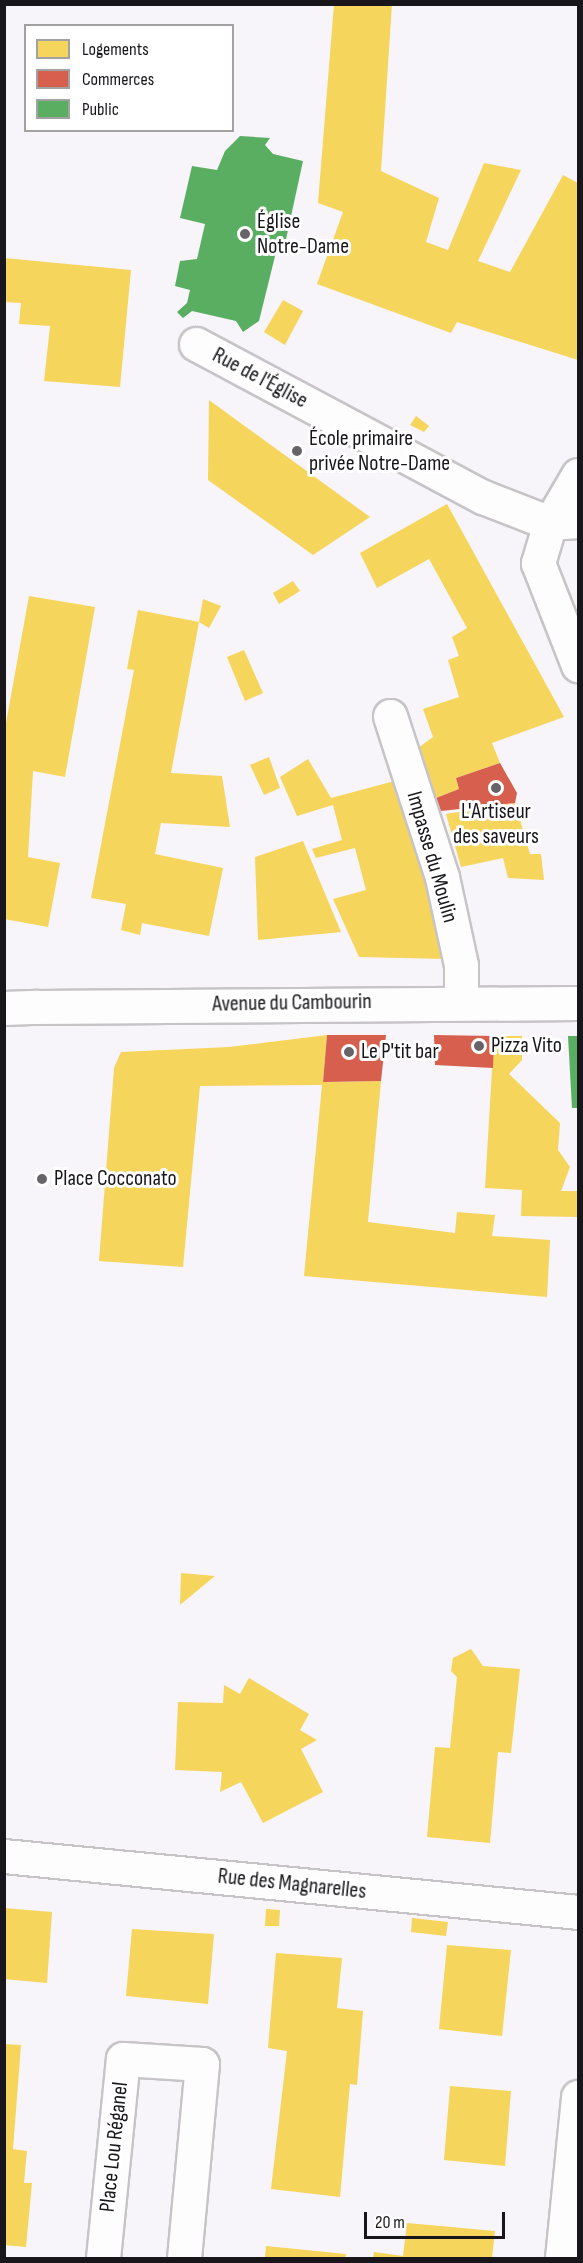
<!DOCTYPE html>
<html>
<head>
<meta charset="utf-8">
<style>
	body { margin:0 }
	#map { position:relative; width:583px; height:2263px; overflow:hidden; background:#f7f4fa; font-family:"Sofia Sans Condensed",sans-serif }
	div>[style] { position:absolute }
	[style*='--x'] { left:calc(var(--x)*1px); top:calc(var(--y)*1px); width:calc(var(--w)*1px); rotate:calc(var(--a)*1deg) }
	.homes>* { inset:0; background:#f6d55c }
	.shops>* { inset:0; background:#d6604d }
	.public>* { inset:0; background:#5aae61 }
	.roads { filter:drop-shadow(2px 0 #c7c4c8) drop-shadow(-2px 0 #c7c4c8) drop-shadow(0 2px #c7c4c8) drop-shadow(0 -2px #c7c4c8) }
	.minor>* { height:33px; margin:-16.5px; padding:0 16.5px; transform-origin:16.5px; border-radius:16.5px; background:#fefdfe }
	.tertiary>* { height:33px; margin:-16.5px; padding:0 16.5px; transform-origin:16.5px; border-radius:16.5px; background:#fefdfe }
	.dots>* { width:16px; height:16px; translate:-50% -50%; box-sizing:border-box; border:3px solid #fff; border-radius:50% }
	span { translate:-50% -50%; white-space:nowrap; text-align:center; line-height:1.15; -webkit-text-stroke:6px #fff; paint-order:stroke }
	.poi-label { font-size:22px; color:#18161a }
	.left { translate:0 -50%; text-align:left }
	.street-label { font-size:22px; color:#18161a }
	.frame { position:absolute; inset:0; border:6px solid #18161a; pointer-events:none }
	.legend { position:absolute; left:24px; top:24px; width:210px; height:108px; box-sizing:border-box; background:#fff; border:2px solid #a3a2a3; margin:0; padding:8px 10px; list-style:none; font-size:18px; color:#18161a }
	.legend li { display:flex; align-items:center; gap:12px; height:30px }
	.legend b { width:30px; border:2px solid #a3a2a3 }
	.scale { position:absolute; left:364px; top:2212px; width:141px; height:27px; box-sizing:border-box; border:3px solid #18161a; border-top:0; padding-left:8px; font-size:18px; line-height:21px; white-space:nowrap; color:#18161a; -webkit-text-stroke:4px #fff; paint-order:stroke }
</style>
</head>
<body>
<div id="map">
	<div class="homes">
		<i style="clip-path:polygon(334px 4px,392px 4px,381px 171px,439px 198px,426px 242px,448px 250px,484px 163px,521px 170px,478px 261px,510px 272px,563px 175px,578px 183px,578px 360px,457px 322px,451px 333px,317px 284px,343px 212px,318px 203px)"></i>
		<i style="clip-path:polygon(4px 258px,131px 270px,120px 387px,44px 381px,50px 326px,19px 324px,21px 303px,4px 302px)"></i>
		<i style="clip-path:polygon(283px 300px,303px 311px,285px 345px,264px 332px)"></i>
		<i style="clip-path:polygon(209px 400px,370px 517px,313px 555px,208px 480px)"></i>
		<i style="clip-path:polygon(416px 416px,429px 426px,424px 432px,410px 425px)"></i>
		<i style="clip-path:polygon(447px 504px,564px 717px,492px 743px,500px 763px,456px 778px,459px 789px,436px 798px,418px 748px,433px 737px,423px 709px,459px 697px,448px 660px,459px 656px,452px 637px,467px 628px,429px 559px,377px 588px,360px 553px)"></i>
		<i style="clip-path:polygon(293px 581px,300px 591px,279px 604px,273px 593px)"></i>
		<i style="clip-path:polygon(29px 596px,95px 607px,65px 777px,33px 771px,28px 857px,60px 863px,48px 927px,4px 919px,4px 734px)"></i>
		<i style="clip-path:polygon(203px 599px,221px 606px,209px 628px,199px 622px)"></i>
		<i style="clip-path:polygon(138px 610px,199px 622px,171px 773px,222px 776px,230px 827px,161px 823px,155px 854px,223px 868px,209px 936px,142px 923px,140px 935px,121px 930px,126px 904px,91px 898px,134px 670px,127px 669px)"></i>
		<i style="clip-path:polygon(244px 650px,263px 693px,245px 701px,227px 657px)"></i>
		<i style="clip-path:polygon(269px 757px,280px 788px,264px 795px,250px 765px)"></i>
		<i style="clip-path:polygon(308px 759px,331px 798px,402px 779px,445px 959px,359px 957px,333px 899px,366px 890px,355px 848px,316px 858px,312px 849px,342px 840px,333px 805px,297px 816px,280px 777px)"></i>
		<i style="clip-path:polygon(515px 803px,530px 854px,541px 854px,544px 880px,508px 878px,503px 858px,461px 867px,446px 814px)"></i>
		<i style="clip-path:polygon(303px 841px,341px 932px,258px 940px,255px 857px)"></i>
		<i style="clip-path:polygon(327px 1035px,323px 1082px,381px 1081px,368px 1222px,455px 1233px,457px 1212px,495px 1215px,492px 1236px,550px 1240px,547px 1297px,304px 1276px,322px 1085px,200px 1086px,183px 1267px,99px 1261px,114px 1068px,121px 1052px,229px 1047px)"></i>
		<i style="clip-path:polygon(494px 1036px,522px 1036px,522px 1060px,509px 1074px,560px 1123px,558px 1150px,570px 1167px,561px 1191px,578px 1191px,578px 1217px,521px 1216px,522px 1190px,485px 1188px)"></i>
		<i style="clip-path:polygon(181px 1573px,215px 1576px,180px 1605px)"></i>
		<i style="clip-path:polygon(471px 1649px,483px 1666px,520px 1669px,511px 1753px,498px 1752px,490px 1843px,427px 1837px,435px 1747px,450px 1748px,457px 1677px,451px 1671px,453px 1658px)"></i>
		<i style="clip-path:polygon(249px 1678px,309px 1714px,300px 1730px,317px 1740px,301px 1749px,323px 1792px,263px 1823px,241px 1782px,220px 1792px,222px 1772px,175px 1770px,178px 1702px,223px 1703px,224px 1685px,240px 1694px)"></i>
		<i style="clip-path:polygon(4px 1908px,52px 1912px,47px 1983px,4px 1979px)"></i>
		<i style="clip-path:polygon(266px 1909px,280px 1910px,279px 1926px,265px 1926px)"></i>
		<i style="clip-path:polygon(412px 1918px,448px 1922px,446px 1936px,411px 1932px)"></i>
		<i style="clip-path:polygon(132px 1929px,214px 1934px,208px 2004px,126px 1996px)"></i>
		<i style="clip-path:polygon(447px 1945px,511px 1950px,502px 2036px,439px 2029px)"></i>
		<i style="clip-path:polygon(276px 1953px,342px 1958px,337px 2008px,363px 2011px,357px 2085px,350px 2084px,340px 2197px,271px 2189px,287px 2051px,268px 2048px)"></i>
		<i style="clip-path:polygon(4px 2044px,21px 2045px,13px 2149px,27px 2151px,24px 2183px,32px 2183px,26px 2247px,4px 2245px)"></i>
		<i style="clip-path:polygon(450px 2086px,511px 2091px,505px 2166px,444px 2160px)"></i>
		<i style="clip-path:polygon(407px 2223px,495px 2231px,492px 2258px,373px 2258px,374px 2252px,403px 2256px)"></i>
		<i style="clip-path:polygon(266px 2246px,346px 2254px,345px 2258px,265px 2258px)"></i>
	</div>
	<div class="shops">
		<i style="clip-path:polygon(500px 763px,517px 793px,515px 803px,441px 811px,436px 798px,459px 789px,456px 778px)"></i>
		<i style="clip-path:polygon(327px 1035px,386px 1035px,381px 1081px,323px 1082px)"></i>
		<i style="clip-path:polygon(434px 1035px,494px 1036px,493px 1068px,435px 1065px)"></i>
	</div>
	<div class="public">
		<i style="clip-path:polygon(240px 136px,270px 138px,265px 145px,273px 154px,303px 161px,285px 244px,278px 244px,259px 321px,243px 332px,236px 321px,192px 311px,183px 318px,177px 312px,187px 303px,190px 290px,175px 286px,180px 261px,197px 259px,205px 224px,180px 218px,192px 166px,217px 170px,225px 151px)"></i>
		<i style="clip-path:polygon(568px 1036px,578px 1036px,578px 1108px,572px 1108px)"></i>
	</div>
	<div class="roads">
		<div class="minor">
			<i style="--x:196;--y:344;--w:325;--a:28.1"></i>
			<i style="--x:483;--y:497;--w:72;--a:21.2"></i>
			<i style="--x:550;--y:523;--w:28;--a:-4"></i>
			<i style="--x:578;--y:475;--w:56;--a:120.3"></i>
			<i style="--x:550;--y:523;--w:42;--a:106.7"></i>
			<i style="--x:538;--y:563;--w:110;--a:68.6"></i>
			<i style="--x:390;--y:716;--w:169;--a:72.1"></i>
			<i style="--x:442;--y:877;--w:90;--a:77.8"></i>
			<i style="--x:461;--y:965;--w:35;--a:90"></i>
			<i style="--x:37;--y:1007;--w:541;--a:-0.42"></i>
			<i style="--x:4;--y:1856;--w:577;--a:5.57"></i>
			<i style="--x:103;--y:2258;--w:200;--a:-84.3"></i>
			<i style="--x:123;--y:2059;--w:79;--a:3.6"></i>
			<i style="--x:202;--y:2064;--w:195;--a:95.3"></i>
			<i style="--x:562;--y:2258;--w:162;--a:-84.3"></i>
		</div>
		<div class="tertiary">
			<i style="--x:4;--y:1008;--w:33;--a:-2"></i>
		</div>
	</div>
	<div class="dots">
		<i style="left:245px;top:234px;background:#666468"></i>
		<i style="left:297px;top:451px;background:#666468"></i>
		<i style="left:496px;top:788px;background:#666468"></i>
		<i style="left:479px;top:1046px;background:#666468"></i>
		<i style="left:349px;top:1052px;background:#666468"></i>
		<i style="left:42px;top:1179px;background:#666468"></i>
	</div>
	<div class="poi-label">
		<span class="left" style="left:257px;top:234px">Église<br>Notre-Dame</span>
		<span class="left" style="left:309px;top:451px">École primaire<br>privée Notre-Dame</span>
		<span style="left:496px;top:824px">L'Artiseur<br>des saveurs</span>
		<span class="left" style="left:491px;top:1046px">Pizza Vito</span>
		<span class="left" style="left:361px;top:1052px">Le P'tit bar</span>
		<span class="left" style="left:54px;top:1179px">Place Cocconato</span>
	</div>
	<div class="street-label">
		<span style="left:260px;top:378px;rotate:28deg">Rue de l'Église</span>
		<span style="left:432px;top:857px;rotate:74deg">Impasse du Moulin</span>
		<span style="left:292px;top:1003px;rotate:-1deg">Avenue du Cambourin</span>
		<span style="left:292px;top:1884px;rotate:6deg">Rue des Magnarelles</span>
		<span style="left:114px;top:2147px;rotate:-84deg">Place Lou Réganel</span>
	</div>
	<div class="frame"></div>
	<ul class="legend">
	<li><b style="height:16px;background:#f6d55c"></b>Logements</li>
	<li><b style="height:16px;background:#d6604d"></b>Commerces</li>
	<li><b style="height:16px;background:#5aae61"></b>Public</li>
	</ul>
	<div class="scale">20 m</div>
</div>
</body>
</html>
